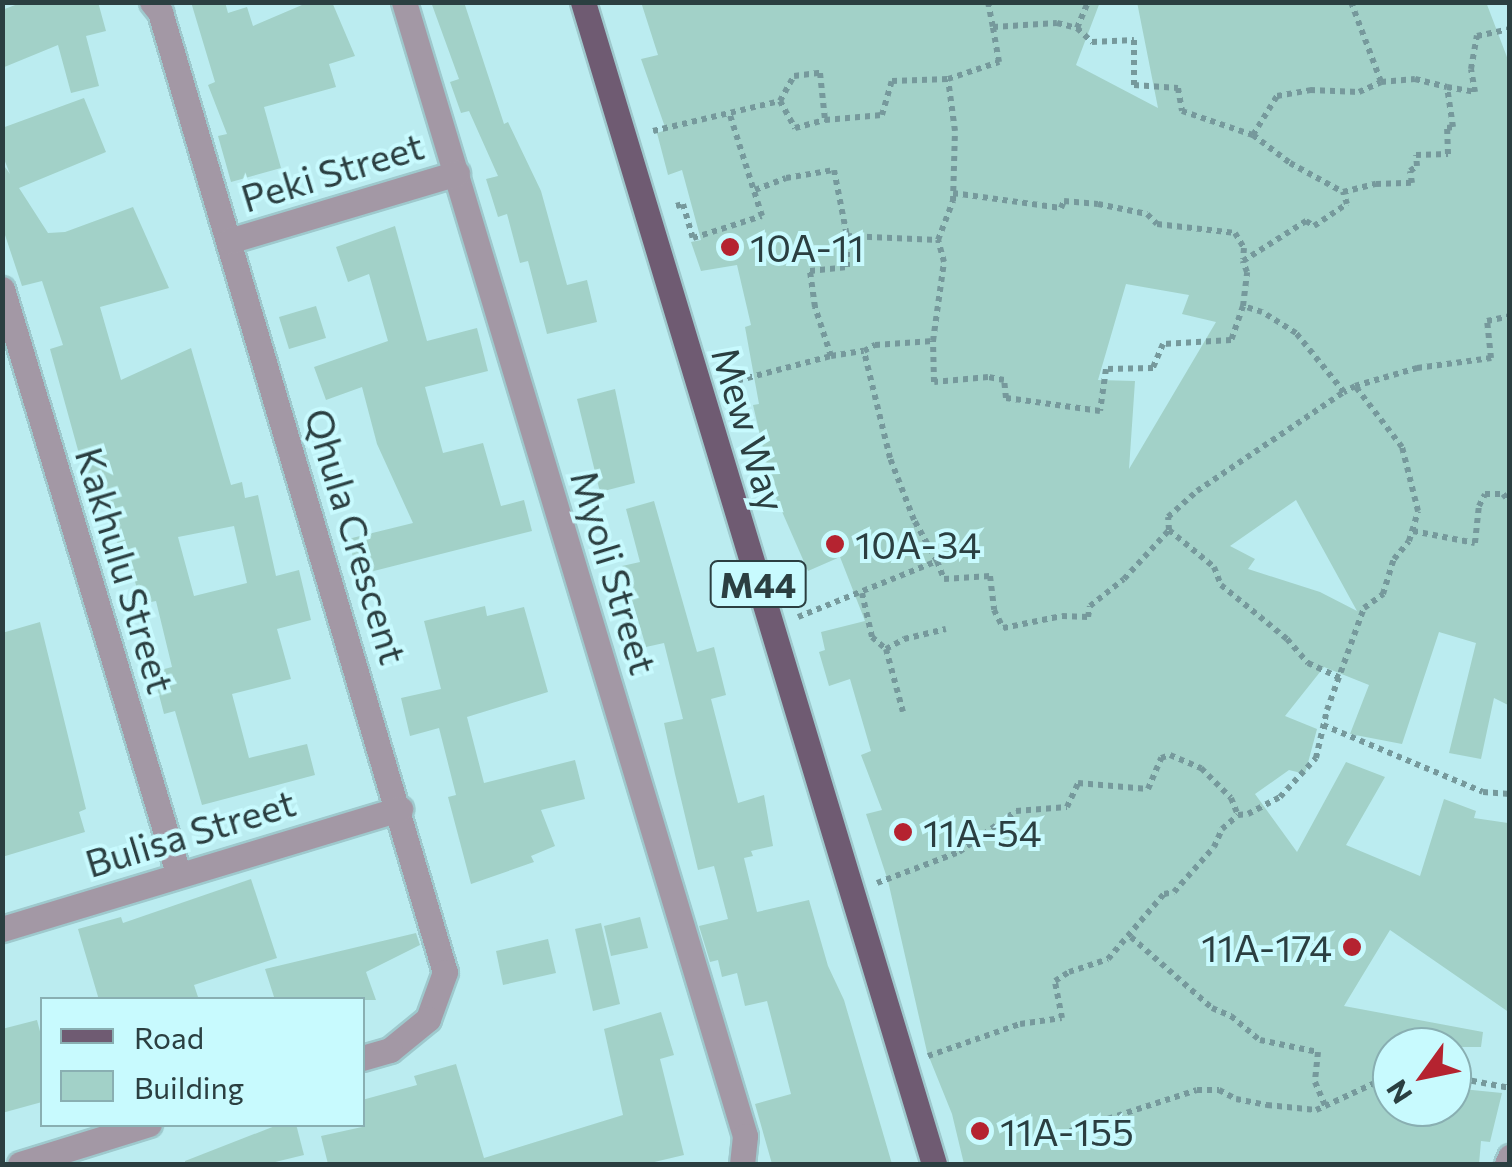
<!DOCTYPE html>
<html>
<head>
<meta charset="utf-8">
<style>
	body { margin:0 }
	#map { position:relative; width:1512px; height:1167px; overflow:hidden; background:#bbecf0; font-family:Commissioner,sans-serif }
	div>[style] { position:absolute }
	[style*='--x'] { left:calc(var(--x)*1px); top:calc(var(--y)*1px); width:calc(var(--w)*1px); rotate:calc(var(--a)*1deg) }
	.building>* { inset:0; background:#a2d1c8 }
	.path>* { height:6px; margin-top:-3px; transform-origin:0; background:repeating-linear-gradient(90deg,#76999c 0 5px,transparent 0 10px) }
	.roads { filter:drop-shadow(2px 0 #9ec9cd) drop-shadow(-2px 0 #9ec9cd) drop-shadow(0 2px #9ec9cd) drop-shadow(0 -2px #9ec9cd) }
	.street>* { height:25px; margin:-12.5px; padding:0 12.5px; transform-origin:12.5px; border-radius:12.5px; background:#a398a5 }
	.primary>* { height:25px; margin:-12.5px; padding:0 12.5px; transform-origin:12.5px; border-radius:12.5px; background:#6f5b72 }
	.dots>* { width:28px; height:28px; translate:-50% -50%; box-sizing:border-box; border:5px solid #c8fafe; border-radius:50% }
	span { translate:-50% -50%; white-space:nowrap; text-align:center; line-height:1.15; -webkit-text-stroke:8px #c8fafe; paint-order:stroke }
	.shield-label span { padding:2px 8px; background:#c8fafe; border:2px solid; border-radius:8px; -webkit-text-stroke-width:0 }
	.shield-label { font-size:35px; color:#2b3f41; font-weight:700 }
	.street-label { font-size:38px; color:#2b3f41 }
	.poi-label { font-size:38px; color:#2b3f41 }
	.left { translate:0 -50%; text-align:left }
	.right { translate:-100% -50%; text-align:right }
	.frame { position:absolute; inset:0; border:5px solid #2b3f41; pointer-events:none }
	.legend { position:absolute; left:40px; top:997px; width:325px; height:130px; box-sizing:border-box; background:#c8fafe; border:2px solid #89afb2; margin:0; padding:12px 18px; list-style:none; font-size:30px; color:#2b3f41 }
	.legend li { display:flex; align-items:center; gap:20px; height:50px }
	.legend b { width:50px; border:2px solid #89afb2 }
	.north { position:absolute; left:1372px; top:1027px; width:100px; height:100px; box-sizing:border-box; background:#c8fafe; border:2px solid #89afb2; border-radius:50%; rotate:237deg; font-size:28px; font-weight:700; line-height:40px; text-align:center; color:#2b3f41 }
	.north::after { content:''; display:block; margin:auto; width:35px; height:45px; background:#b52330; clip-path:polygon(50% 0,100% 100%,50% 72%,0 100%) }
</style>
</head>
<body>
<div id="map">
	<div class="building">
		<i style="clip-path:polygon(23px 2px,98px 2px,106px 31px,86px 36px,99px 86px,71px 93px,58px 45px,2px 68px,2px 10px)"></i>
		<i style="clip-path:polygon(191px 2px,225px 2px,228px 13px,247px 7px,253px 26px,309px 2px,332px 2px,355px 56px,329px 64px,336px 87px,264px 107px,281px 168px,231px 182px,218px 136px,227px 134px,208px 85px,215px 82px)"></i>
		<i style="clip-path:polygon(431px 2px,464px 2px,504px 124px,508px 122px,541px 191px,567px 285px,587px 280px,597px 322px,547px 334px,528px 261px,520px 263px,507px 214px,498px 217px,486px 179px,498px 176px,469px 111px,461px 113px,450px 82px,459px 79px)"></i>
		<i style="clip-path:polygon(evenodd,641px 2px,1100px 2px,1076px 65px,1158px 108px,1137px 2px,1486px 2px,1510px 65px,1510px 706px,1494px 698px,1481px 759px,1449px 753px,1476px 643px,1439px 632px,1402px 744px,1350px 734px,1369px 685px,1324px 667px,1285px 716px,1317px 729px,1305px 774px,1289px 770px,1255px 794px,1297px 852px,1346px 762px,1385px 777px,1346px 845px,1420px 876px,1444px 799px,1476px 811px,1474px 818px,1508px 823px,1510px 1013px,1390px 930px,1344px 1006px,1483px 1032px,1481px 1047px,1392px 1047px,1392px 1107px,1452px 1107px,1452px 1088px,1502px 1093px,1490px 1142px,1481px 1141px,1479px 1164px,964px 1164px,952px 1114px,927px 1052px,888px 881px,866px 814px,882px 810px,861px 755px,871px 751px,850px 679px,829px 686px,819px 652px,825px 650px,821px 632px,865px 621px,840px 557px,808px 571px,773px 491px,753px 405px,759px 404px,745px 327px,751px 325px,737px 265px,701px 271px,691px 242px,701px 240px,682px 170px,668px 175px,657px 133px,666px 130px,641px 59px,658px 55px,641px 2px,1126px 284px,1189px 295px,1182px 314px,1216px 322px,1129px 469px,1135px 381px,1098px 380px,1126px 284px,641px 2px,1296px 500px,1357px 611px,1320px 592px,1248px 569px,1255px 559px,1230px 546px,1296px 500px)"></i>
		<i style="clip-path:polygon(evenodd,84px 98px,106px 152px,19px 188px,48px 233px,65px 232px,133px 207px,169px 288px,100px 307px,121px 380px,191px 348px,231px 485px,242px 482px,245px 498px,258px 495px,276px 576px,299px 570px,311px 620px,277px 629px,291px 679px,232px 694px,249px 758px,307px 744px,315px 775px,202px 805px,175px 711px,164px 714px,153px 672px,172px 667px,156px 601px,141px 604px,129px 559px,122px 561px,103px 486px,89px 490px,50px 349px,63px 345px,42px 281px,22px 286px,2px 226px,2px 163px,10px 174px,2px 154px,2px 128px,84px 98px,234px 526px,247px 583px,194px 596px,178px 537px,234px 526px)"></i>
		<i style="clip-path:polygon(395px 226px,427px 341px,477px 328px,488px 371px,425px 387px,443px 453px,483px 443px,501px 506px,524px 500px,532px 531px,358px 575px,348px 539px,413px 523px,377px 444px,362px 387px,326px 400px,314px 367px,388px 341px,369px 274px,348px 282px,336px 247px)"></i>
		<i style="clip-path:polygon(316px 306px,326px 338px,289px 349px,279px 317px)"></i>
		<i style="clip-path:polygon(615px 389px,635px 483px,600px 492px,577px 399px)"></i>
		<i style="clip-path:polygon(654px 501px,697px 652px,714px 647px,726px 695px,711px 699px,738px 803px,764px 795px,773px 846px,751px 851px,753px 856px,744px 858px,757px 912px,809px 900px,828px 966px,844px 1000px,892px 1164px,772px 1164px,755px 1104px,791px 1094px,767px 1001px,745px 1006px,737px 973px,722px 977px,718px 960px,710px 962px,699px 926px,728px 919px,714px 866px,698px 870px,675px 774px,664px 723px,683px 719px,664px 643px,646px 647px,622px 566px,640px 562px,626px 509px)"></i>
		<i style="clip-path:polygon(485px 606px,487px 616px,524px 607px,548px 692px,467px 717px,484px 783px,575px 760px,585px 799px,541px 810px,555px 846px,531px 856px,534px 862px,471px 884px,448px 797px,456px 795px,439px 728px,410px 736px,401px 698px,441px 689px,424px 621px)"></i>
		<i style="clip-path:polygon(40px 622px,86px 809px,79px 812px,85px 832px,2px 857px,2px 633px)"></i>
		<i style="clip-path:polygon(251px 879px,277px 958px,194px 985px,199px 1000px,99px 1000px,78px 929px,121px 917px,123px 923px)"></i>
		<i style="clip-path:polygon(640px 917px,648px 948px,611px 956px,604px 926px)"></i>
		<i style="clip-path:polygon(601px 923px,620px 1004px,593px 1011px,575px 929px)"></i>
		<i style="clip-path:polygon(416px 933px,420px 945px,366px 972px,376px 1000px,275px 1000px,265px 969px)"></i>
		<i style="clip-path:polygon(548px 939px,556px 973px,503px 985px,496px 951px)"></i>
		<i style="clip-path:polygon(661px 1012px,674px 1055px,660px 1059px,684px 1155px,646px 1164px,328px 1164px,321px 1136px,362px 1127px,362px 1100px,417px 1085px,414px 1076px,456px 1064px,484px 1158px,623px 1115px,604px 1029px)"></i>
		<i style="clip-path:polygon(37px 1020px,42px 1039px,42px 1102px,2px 1113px,2px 1029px)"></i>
		<i style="clip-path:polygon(280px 1124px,296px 1124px,304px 1155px,267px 1164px,185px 1164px,185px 1161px)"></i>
	</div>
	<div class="path">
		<i style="--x:988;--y:2;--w:25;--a:79"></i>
		<i style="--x:1351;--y:2;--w:85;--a:69.4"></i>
		<i style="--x:1077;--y:28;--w:21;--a:43"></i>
		<i style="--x:1092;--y:42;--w:42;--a:-2.7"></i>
		<i style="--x:1134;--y:40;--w:45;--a:90"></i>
		<i style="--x:1134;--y:85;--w:44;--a:3.9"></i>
		<i style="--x:1178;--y:88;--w:23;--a:80"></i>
		<i style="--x:1182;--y:111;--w:75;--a:18.7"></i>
		<i style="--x:1253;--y:135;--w:46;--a:-58.4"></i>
		<i style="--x:1277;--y:96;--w:34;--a:-10"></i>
		<i style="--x:1310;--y:90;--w:49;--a:2.3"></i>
		<i style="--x:1359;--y:92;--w:24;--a:-24"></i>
		<i style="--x:1381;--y:82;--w:34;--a:-5"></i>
		<i style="--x:1415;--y:79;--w:33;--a:14"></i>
		<i style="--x:780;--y:101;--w:31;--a:61"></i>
		<i style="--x:795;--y:128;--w:31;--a:-15"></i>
		<i style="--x:825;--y:120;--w:57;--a:-5"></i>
		<i style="--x:882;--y:115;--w:35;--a:-74"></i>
		<i style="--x:892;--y:81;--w:56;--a:-2"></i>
		<i style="--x:948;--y:79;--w:54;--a:-18.4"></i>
		<i style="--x:999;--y:62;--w:36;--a:-100"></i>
		<i style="--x:993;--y:27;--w:64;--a:-3.6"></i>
		<i style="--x:1057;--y:23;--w:21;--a:14"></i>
		<i style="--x:1077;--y:28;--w:28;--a:-67"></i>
		<i style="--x:653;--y:131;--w:130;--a:-13.3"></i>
		<i style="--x:780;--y:101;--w:29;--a:-61"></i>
		<i style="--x:794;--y:76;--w:26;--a:-7"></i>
		<i style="--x:820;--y:73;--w:47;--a:83.9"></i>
		<i style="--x:1253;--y:135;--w:46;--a:37.1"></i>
		<i style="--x:1290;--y:163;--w:60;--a:28.7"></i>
		<i style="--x:755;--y:190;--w:33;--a:-21"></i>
		<i style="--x:786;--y:178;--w:49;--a:-9.5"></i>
		<i style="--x:834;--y:170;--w:67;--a:78.9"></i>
		<i style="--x:847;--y:236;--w:91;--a:2.5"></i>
		<i style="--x:938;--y:240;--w:42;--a:-69"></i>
		<i style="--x:953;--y:201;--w:70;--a:-88.4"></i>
		<i style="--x:955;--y:131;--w:52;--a:-97.7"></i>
		<i style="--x:953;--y:193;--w:109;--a:7.9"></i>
		<i style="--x:1061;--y:208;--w:8;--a:-67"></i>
		<i style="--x:1064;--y:201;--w:34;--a:5"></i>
		<i style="--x:1098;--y:204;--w:50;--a:11.5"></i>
		<i style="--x:1147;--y:214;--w:14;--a:45"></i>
		<i style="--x:1157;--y:224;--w:79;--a:6.6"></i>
		<i style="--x:1235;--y:233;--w:17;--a:59"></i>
		<i style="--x:1244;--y:248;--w:11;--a:95"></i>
		<i style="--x:676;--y:206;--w:7;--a:-16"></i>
		<i style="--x:683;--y:204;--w:35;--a:74"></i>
		<i style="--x:693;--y:238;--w:72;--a:-17.7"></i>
		<i style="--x:762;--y:216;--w:109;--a:-107.6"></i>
		<i style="--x:1243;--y:306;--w:34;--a:-83"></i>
		<i style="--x:1247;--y:272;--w:12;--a:-110"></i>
		<i style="--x:1243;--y:261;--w:75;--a:-32.4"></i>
		<i style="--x:1306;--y:221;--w:9;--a:32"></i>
		<i style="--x:1314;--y:226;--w:40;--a:-34"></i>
		<i style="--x:1347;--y:204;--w:13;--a:-108"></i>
		<i style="--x:1343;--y:192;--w:34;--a:-14"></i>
		<i style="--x:1376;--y:184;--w:36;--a:-2"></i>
		<i style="--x:1412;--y:183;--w:12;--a:-99"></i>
		<i style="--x:1410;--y:171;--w:9;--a:-36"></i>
		<i style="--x:1417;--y:166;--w:11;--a:-95"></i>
		<i style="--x:1416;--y:155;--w:32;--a:-2"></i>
		<i style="--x:1448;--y:154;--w:26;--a:-92"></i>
		<i style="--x:1447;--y:128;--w:6;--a:-9"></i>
		<i style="--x:1453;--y:127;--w:40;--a:-98.5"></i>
		<i style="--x:1447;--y:87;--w:28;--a:10"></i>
		<i style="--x:1475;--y:92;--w:23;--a:-100"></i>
		<i style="--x:1471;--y:69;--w:34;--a:-80"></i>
		<i style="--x:1477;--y:36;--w:34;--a:-12"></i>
		<i style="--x:831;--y:356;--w:33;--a:-9"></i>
		<i style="--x:864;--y:351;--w:13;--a:-29"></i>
		<i style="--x:875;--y:345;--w:58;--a:-3.9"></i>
		<i style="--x:933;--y:341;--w:80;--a:-82.1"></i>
		<i style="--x:944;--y:262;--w:23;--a:-105"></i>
		<i style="--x:728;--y:383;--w:106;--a:-14.7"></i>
		<i style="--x:831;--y:356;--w:52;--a:-108.1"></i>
		<i style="--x:815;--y:307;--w:36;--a:-98"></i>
		<i style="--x:810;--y:271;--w:37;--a:-6"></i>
		<i style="--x:847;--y:267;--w:31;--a:-90"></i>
		<i style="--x:1355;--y:386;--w:65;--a:-16.2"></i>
		<i style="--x:1417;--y:368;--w:75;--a:-7.7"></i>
		<i style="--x:1491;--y:358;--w:37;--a:-96"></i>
		<i style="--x:1487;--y:321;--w:24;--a:-12"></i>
		<i style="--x:1169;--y:530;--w:13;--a:-94"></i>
		<i style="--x:1168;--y:517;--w:39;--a:-42"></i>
		<i style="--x:1197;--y:491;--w:177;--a:-34"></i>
		<i style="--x:1413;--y:531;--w:63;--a:11"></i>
		<i style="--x:1475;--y:543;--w:37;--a:-84"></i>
		<i style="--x:1479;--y:506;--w:13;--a:-63"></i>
		<i style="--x:1485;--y:494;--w:18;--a:0"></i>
		<i style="--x:1503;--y:494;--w:11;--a:49"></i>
		<i style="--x:937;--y:561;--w:19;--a:69"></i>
		<i style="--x:944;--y:579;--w:46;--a:-3.7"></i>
		<i style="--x:990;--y:576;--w:34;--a:83"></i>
		<i style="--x:994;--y:610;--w:20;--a:63"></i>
		<i style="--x:1003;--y:628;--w:60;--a:-11.5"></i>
		<i style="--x:1062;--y:616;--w:26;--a:2"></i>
		<i style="--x:1088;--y:617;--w:11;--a:-80"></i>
		<i style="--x:1090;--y:606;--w:43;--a:-38.5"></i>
		<i style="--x:1124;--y:579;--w:67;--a:-47.4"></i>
		<i style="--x:1169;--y:530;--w:58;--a:39.4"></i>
		<i style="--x:1214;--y:567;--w:19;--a:69"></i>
		<i style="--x:1221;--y:585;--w:85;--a:39.3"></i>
		<i style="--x:1287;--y:639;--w:32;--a:49"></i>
		<i style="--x:1308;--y:663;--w:35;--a:25"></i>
		<i style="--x:862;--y:593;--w:45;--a:77.2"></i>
		<i style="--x:872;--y:637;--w:18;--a:41"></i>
		<i style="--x:886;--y:649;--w:65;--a:74.9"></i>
		<i style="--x:798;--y:617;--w:150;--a:-21.9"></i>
		<i style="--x:937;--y:561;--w:47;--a:-119.3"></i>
		<i style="--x:914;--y:520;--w:66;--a:-111.2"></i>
		<i style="--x:890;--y:458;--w:110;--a:-103.7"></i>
		<i style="--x:886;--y:649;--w:21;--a:-29"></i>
		<i style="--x:904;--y:639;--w:43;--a:-13.4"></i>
		<i style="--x:1323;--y:725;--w:173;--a:22.7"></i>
		<i style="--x:1483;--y:792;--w:27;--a:4"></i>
		<i style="--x:877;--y:883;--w:88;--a:-20.7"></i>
		<i style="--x:959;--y:852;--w:70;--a:-35.7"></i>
		<i style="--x:1016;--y:811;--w:51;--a:-4.5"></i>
		<i style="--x:1067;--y:807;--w:26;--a:-65"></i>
		<i style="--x:1078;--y:783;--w:70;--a:4.9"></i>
		<i style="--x:1148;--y:789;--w:34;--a:-67"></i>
		<i style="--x:1161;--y:758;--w:9;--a:-18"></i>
		<i style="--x:1170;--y:755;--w:34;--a:23"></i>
		<i style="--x:1201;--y:768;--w:42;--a:45"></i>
		<i style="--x:1231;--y:798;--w:18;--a:68"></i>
		<i style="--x:1131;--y:937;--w:108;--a:41.2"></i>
		<i style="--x:1212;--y:1008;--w:21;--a:23"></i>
		<i style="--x:1231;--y:1016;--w:38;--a:40"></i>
		<i style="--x:1260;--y:1040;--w:59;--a:11.7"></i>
		<i style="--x:1318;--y:1052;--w:30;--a:96"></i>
		<i style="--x:1315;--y:1082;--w:26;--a:67"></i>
		<i style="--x:1325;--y:1106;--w:74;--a:-24.8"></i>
		<i style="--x:928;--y:1056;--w:97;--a:-19.2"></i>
		<i style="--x:1020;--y:1024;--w:42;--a:-8.1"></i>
		<i style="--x:1062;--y:1018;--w:38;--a:-101"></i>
		<i style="--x:1055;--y:981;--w:17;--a:-33"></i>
		<i style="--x:1069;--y:972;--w:41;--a:-18.4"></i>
		<i style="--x:1108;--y:959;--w:86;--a:-49.3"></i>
		<i style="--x:1164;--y:894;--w:10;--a:-11"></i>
		<i style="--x:1174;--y:892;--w:60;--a:-48.4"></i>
		<i style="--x:1214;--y:847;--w:20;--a:-66"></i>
		<i style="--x:1222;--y:829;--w:21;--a:-41"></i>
		<i style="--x:1238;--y:815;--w:10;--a:-6"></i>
		<i style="--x:1248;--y:814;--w:36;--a:-28"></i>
		<i style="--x:1280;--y:797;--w:53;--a:-47.3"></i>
		<i style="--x:1316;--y:758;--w:49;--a:-77.1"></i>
		<i style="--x:1327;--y:710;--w:109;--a:-70.1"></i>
		<i style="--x:1364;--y:608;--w:24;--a:-36"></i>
		<i style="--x:1383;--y:594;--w:37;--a:-73"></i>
		<i style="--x:1394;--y:559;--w:23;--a:-50"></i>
		<i style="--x:1409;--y:541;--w:31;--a:-73"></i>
		<i style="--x:1418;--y:511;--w:66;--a:-104"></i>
		<i style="--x:1402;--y:447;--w:77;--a:-127.6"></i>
		<i style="--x:1355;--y:386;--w:13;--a:151"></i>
		<i style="--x:1344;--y:392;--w:76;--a:-129.1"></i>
		<i style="--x:1296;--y:333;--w:40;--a:-148"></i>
		<i style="--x:1262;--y:312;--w:20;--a:-162"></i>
		<i style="--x:1243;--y:306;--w:36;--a:109"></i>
		<i style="--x:1231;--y:340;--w:68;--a:176.6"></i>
		<i style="--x:1163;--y:344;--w:26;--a:113"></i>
		<i style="--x:1153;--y:368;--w:47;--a:178.8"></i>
		<i style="--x:1106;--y:369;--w:42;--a:98.1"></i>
		<i style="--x:1100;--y:411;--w:95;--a:-172.1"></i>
		<i style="--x:1006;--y:398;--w:18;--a:-96"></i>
		<i style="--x:1004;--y:380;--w:16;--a:-169"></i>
		<i style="--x:988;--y:377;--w:54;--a:174.7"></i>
		<i style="--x:934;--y:382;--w:41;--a:-91.4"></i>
		<i style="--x:1452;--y:1077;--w:59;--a:10.7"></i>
		<i style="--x:1070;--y:1131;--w:133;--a:-17.9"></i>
		<i style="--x:1197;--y:1090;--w:22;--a:0"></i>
		<i style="--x:1219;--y:1090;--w:19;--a:28"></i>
		<i style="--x:1236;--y:1099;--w:32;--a:11"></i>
		<i style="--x:1267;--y:1105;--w:49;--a:5.8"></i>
		<i style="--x:1316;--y:1110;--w:10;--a:-24"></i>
	</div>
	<div class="roads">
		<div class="street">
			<i style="--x:152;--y:2;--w:13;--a:51"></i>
			<i style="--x:160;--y:12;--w:1001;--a:73.47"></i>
			<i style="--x:445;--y:972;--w:50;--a:109.9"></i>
			<i style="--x:428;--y:1019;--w:49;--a:140.8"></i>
			<i style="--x:390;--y:1050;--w:29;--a:164"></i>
			<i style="--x:404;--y:2;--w:1184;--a:73.26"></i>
			<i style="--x:745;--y:1136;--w:28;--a:96"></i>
			<i style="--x:229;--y:241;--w:238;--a:-16.6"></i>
			<i style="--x:2;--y:289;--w:610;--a:73.23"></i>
			<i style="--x:2;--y:929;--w:416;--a:-16.8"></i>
			<i style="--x:20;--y:1164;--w:135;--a:-17.2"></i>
			<i style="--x:1507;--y:1164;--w:8;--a:-67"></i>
		</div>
		<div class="primary">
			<i style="--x:583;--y:2;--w:1214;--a:73.19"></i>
		</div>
	</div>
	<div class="dots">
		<i style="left:730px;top:247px;background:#b52330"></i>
		<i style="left:835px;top:544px;background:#b52330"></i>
		<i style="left:903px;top:832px;background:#b52330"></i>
		<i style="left:1352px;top:947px;background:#b52330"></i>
		<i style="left:980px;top:1131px;background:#b52330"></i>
	</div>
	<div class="shield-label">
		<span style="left:758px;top:584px">M44</span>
	</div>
	<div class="street-label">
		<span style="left:332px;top:171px;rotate:-17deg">Peki Street</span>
		<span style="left:750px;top:429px;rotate:73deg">Mew Way</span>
		<span style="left:357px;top:536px;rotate:73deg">Qhula Crescent</span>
		<span style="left:126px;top:570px;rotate:73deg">Kakhulu Street</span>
		<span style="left:615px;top:572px;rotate:73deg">Myoli Street</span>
		<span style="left:190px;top:832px;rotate:-17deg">Bulisa Street</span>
	</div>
	<div class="poi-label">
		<span class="left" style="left:750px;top:247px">10A-11</span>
		<span class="left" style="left:855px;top:544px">10A-34</span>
		<span class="left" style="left:923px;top:832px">11A-54</span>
		<span class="right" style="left:1332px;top:947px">11A-174</span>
		<span class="left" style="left:1000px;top:1131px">11A-155</span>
	</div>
	<div class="frame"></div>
	<ul class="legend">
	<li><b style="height:12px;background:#6f5b72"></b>Road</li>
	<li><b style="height:28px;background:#a2d1c8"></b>Building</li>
	</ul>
	<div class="north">N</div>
</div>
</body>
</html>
